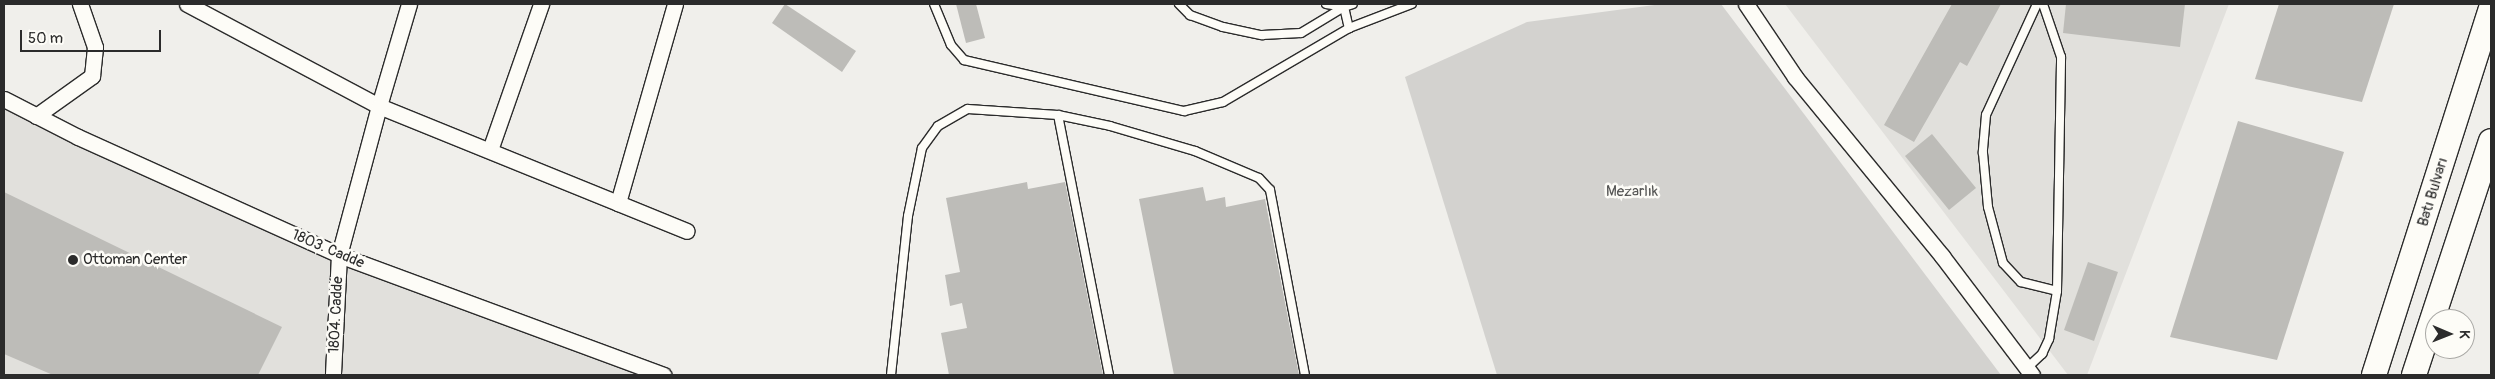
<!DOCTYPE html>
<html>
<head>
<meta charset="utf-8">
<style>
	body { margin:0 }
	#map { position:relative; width:2495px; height:379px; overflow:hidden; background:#f0efeb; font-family:Pangolin,sans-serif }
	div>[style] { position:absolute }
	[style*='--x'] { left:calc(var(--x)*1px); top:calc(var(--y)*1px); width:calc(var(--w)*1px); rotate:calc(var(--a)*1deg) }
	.built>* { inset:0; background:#e1e0dc }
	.green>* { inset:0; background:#d3d2cf }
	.building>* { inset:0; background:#bdbcb8 }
	.roads { filter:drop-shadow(1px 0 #2b2b2b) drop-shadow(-1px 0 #2b2b2b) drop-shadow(0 1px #2b2b2b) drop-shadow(0 -1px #2b2b2b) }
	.service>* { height:8px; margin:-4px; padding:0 4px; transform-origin:4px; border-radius:4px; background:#fdfcf7 }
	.minor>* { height:15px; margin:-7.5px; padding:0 7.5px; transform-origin:7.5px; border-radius:7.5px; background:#fdfcf7 }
	.primary>* { height:24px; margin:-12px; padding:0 12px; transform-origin:12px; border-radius:12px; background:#fdfcf7 }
	.dots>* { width:14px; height:14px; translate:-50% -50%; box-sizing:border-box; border:2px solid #fdfcf7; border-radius:50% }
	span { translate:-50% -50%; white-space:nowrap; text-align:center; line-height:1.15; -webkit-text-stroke:5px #fdfcf7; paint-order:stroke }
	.park-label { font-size:15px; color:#555554 }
	.street-label { font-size:15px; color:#2b2b2b }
	.poi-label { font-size:15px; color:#2b2b2b }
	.left { translate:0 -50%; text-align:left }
	.frame { position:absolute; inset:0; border:5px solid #2b2b2b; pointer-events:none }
	.north { position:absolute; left:2425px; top:309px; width:50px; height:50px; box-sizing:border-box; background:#fdfcf7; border:1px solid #a9a8a5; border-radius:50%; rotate:91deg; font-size:14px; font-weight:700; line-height:20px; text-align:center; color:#2b2b2b }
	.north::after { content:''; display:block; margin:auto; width:18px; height:22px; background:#2b2b2b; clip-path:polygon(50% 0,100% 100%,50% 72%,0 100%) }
	.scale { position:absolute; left:20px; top:30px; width:141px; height:22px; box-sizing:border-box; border:2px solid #2b2b2b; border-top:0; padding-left:6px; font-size:15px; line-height:18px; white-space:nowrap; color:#2b2b2b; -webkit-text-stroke:4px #fdfcf7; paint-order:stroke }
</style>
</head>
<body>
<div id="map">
	<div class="built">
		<i style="clip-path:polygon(1785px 4px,2229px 4px,2087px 375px,2068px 375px)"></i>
		<i style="clip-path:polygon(4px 93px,339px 255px,663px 375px,4px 375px)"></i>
	</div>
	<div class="green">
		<i style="clip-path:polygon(1662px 4px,1721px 4px,2001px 375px,1497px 375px,1405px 77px,1527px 22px)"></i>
	</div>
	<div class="building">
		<i style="clip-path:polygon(785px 4px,856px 51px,842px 72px,772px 23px)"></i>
		<i style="clip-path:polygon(956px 4px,976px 4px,985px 38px,966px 43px)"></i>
		<i style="clip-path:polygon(1952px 4px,2001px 4px,1967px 66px,1960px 62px,1914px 142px,1884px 125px)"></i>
		<i style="clip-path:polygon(2066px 4px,2185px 4px,2180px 47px,2063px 33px)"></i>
		<i style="clip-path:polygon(2279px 4px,2394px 4px,2362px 102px,2255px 79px)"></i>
		<i style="clip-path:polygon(2238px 121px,2344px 152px,2277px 360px,2170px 337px)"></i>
		<i style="clip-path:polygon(1932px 134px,1976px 188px,1949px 210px,1905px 156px)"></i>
		<i style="clip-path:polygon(1027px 182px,1028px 189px,1065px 182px,1103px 375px,949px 375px,941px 333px,967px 328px,962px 303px,950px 306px,945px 275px,960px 272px,946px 198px)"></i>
		<i style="clip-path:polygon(1203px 187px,1206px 201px,1225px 197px,1226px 207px,1265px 199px,1299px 375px,1174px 375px,1139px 199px)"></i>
		<i style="clip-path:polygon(4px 192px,282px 327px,258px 375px,53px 375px,4px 354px)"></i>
		<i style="clip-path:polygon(2088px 262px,2118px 272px,2094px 341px,2064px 330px)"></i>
	</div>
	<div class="roads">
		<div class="service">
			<i style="--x:934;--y:4;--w:44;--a:67.5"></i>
			<i style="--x:951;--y:45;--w:20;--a:49"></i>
			<i style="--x:964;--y:60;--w:226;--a:13.1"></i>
			<i style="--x:1184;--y:111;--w:40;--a:-13"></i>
			<i style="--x:1223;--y:102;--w:146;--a:-30.4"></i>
			<i style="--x:1349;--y:28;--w:67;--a:-20.9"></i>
			<i style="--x:1179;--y:4;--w:16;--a:45"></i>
			<i style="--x:1190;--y:15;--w:35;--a:20"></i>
			<i style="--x:1223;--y:27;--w:40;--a:12"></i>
			<i style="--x:1262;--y:35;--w:39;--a:-3"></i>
			<i style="--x:1301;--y:33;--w:50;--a:-31.2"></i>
			<i style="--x:1344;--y:7;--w:22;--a:77"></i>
			<i style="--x:1326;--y:4;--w:18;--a:9"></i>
			<i style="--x:1344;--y:7;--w:9;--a:-18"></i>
			<i style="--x:2037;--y:4;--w:122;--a:114.7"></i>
			<i style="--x:1986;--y:115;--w:38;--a:95"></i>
			<i style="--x:1983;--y:153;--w:54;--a:84.7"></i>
			<i style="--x:1988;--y:207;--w:58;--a:75"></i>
			<i style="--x:2003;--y:263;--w:26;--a:47"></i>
			<i style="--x:2021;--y:282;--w:37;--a:14"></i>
			<i style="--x:1058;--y:115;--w:265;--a:78.9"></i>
			<i style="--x:2027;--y:368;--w:21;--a:-43"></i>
			<i style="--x:2042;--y:354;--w:17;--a:-65"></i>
			<i style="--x:2049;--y:339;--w:49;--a:-80.5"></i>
			<i style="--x:2057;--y:291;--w:234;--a:-89"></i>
			<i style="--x:2061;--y:57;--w:56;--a:-108.8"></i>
			<i style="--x:891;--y:375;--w:160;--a:-83.9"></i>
			<i style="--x:908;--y:216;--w:69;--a:-78.4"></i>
			<i style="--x:922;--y:148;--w:27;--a:-54"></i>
			<i style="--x:938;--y:126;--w:34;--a:-30"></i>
			<i style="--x:968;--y:109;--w:90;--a:3.8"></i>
			<i style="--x:1058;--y:115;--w:53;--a:11.9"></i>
			<i style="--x:1110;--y:126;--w:89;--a:16.4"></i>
			<i style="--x:1195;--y:151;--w:69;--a:22.9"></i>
			<i style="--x:1259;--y:178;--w:16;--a:47"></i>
			<i style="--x:1270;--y:190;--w:188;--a:79.3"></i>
		</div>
		<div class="minor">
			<i style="--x:187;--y:4;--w:217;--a:28"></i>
			<i style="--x:379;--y:106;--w:154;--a:105"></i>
			<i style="--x:339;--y:255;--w:120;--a:92.9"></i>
			<i style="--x:409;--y:4;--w:106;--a:106.4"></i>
			<i style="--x:379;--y:106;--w:258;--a:22.1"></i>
			<i style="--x:675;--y:4;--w:207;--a:106"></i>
			<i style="--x:618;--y:203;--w:74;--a:22.1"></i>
			<i style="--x:1746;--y:4;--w:88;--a:56.1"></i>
			<i style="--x:1795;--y:77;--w:232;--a:50.6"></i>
			<i style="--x:1942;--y:256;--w:149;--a:52.9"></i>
			<i style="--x:4;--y:99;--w:83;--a:27.2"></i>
			<i style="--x:78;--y:137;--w:286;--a:24.3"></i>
			<i style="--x:339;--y:255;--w:346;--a:20.3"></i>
			<i style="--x:36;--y:116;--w:69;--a:-35.5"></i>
			<i style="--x:92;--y:76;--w:29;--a:-84"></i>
			<i style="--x:95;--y:47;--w:46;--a:-109.2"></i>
			<i style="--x:490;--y:150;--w:155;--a:-70.7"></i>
		</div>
		<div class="primary">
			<i style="--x:2374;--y:375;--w:385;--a:-72.3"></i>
			<i style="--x:2414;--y:375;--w:246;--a:-71.8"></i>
		</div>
	</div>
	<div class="dots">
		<i style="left:73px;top:260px;background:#2b2b2b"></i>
	</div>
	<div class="park-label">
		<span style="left:1632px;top:192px">Mezarlık</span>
	</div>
	<div class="street-label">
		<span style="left:2433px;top:192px;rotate:-73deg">Batı Bulvarı</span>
		<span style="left:328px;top:249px;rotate:23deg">1803. Cadde</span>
		<span style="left:336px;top:315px;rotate:-87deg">1804. Cadde</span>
	</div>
	<div class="poi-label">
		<span class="left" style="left:83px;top:260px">Ottoman Center</span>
	</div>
	<div class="frame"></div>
	<div class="north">K</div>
	<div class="scale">50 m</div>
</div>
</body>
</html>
